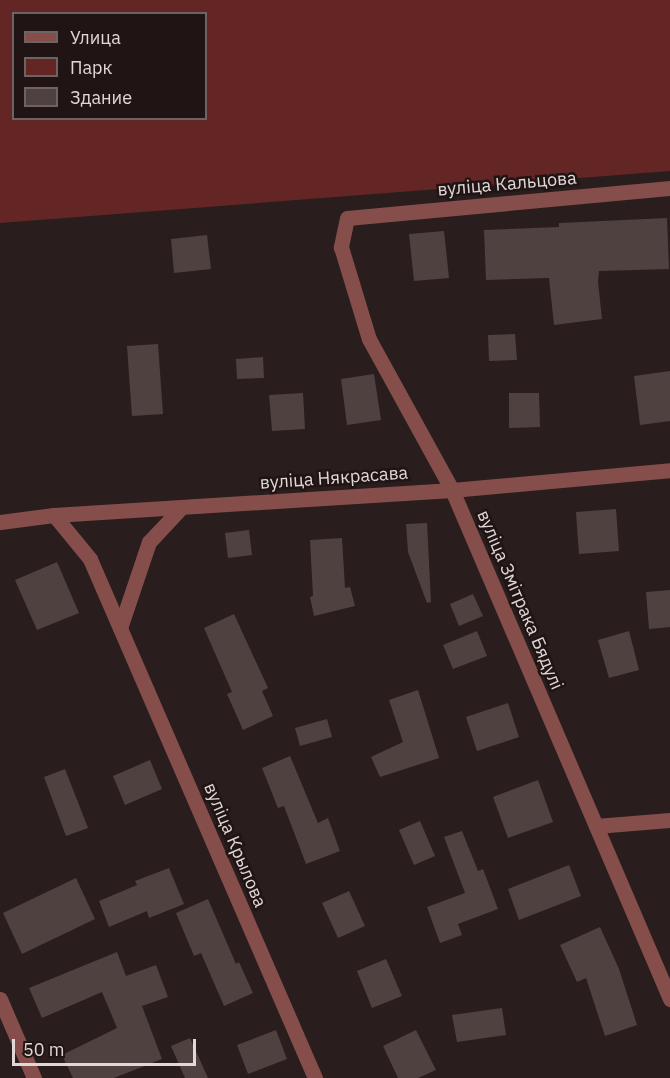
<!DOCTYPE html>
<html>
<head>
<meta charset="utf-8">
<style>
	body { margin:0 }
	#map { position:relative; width:670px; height:1078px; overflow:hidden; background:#291e1d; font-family:"IBM Plex Sans",sans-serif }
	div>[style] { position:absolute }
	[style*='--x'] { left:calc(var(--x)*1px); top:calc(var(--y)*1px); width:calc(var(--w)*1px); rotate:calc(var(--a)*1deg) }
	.green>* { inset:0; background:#642624 }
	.building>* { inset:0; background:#4f4140 }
	.service>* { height:15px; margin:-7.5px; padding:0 7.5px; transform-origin:7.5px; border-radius:7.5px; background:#864e4a }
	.minor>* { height:15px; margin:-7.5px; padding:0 7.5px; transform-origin:7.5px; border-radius:7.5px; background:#864e4a }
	span { translate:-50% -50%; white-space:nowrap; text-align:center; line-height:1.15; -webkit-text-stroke:5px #201514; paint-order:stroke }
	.street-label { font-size:18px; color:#e0d8d7 }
	.legend { position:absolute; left:12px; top:12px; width:195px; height:108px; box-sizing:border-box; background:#201514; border:2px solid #6d6362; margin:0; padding:8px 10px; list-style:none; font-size:18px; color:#e0d8d7 }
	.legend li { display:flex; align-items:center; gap:12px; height:30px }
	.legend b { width:30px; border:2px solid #6d6362 }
	.scale { position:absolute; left:12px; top:1039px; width:184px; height:27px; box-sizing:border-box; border:3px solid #e0d8d7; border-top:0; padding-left:8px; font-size:18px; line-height:21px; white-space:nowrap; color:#e0d8d7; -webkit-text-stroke:4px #201514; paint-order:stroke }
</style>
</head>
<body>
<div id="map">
	<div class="green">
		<i style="clip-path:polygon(evenodd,0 0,670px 0,670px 171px,0 223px,0 0,14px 14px,206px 14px,206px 118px,14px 118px,14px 14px)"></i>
	</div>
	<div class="building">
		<i style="clip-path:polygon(667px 218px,669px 269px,599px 271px,598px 282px,602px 319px,554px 325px,549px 278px,486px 280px,484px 230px,559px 227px,559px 223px)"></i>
		<i style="clip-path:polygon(444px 231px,449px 278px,414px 281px,409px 234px)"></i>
		<i style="clip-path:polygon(207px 235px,211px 269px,174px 273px,171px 239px)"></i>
		<i style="clip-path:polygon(515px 334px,517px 360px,489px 361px,488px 335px)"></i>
		<i style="clip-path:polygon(158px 344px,163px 414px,132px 416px,127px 346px)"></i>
		<i style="clip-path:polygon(263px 357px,264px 378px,237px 379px,236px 359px)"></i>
		<i style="clip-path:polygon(670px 371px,670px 421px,640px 425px,634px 376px)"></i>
		<i style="clip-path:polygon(374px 374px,381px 420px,347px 425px,341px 379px)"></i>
		<i style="clip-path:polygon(303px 393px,305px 429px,272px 431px,269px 395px)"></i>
		<i style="clip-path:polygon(509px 393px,539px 393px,540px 427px,509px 428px)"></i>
		<i style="clip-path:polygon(616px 509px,619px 551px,579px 554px,576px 512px)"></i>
		<i style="clip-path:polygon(427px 523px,431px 602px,427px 603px,408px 552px,406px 524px)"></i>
		<i style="clip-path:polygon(249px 530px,252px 555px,228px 558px,225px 533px)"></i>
		<i style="clip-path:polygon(342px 538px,345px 588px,350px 587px,355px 606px,314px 616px,310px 597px,313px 596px,310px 540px)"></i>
		<i style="clip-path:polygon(57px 562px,79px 613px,37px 630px,15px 580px)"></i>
		<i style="clip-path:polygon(670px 590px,670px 627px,649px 629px,646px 592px)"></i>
		<i style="clip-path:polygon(473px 594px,483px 616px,459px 626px,450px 604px)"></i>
		<i style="clip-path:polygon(234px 614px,268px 688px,262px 691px,273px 716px,243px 730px,227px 694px,232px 692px,204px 628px)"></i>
		<i style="clip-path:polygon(477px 631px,487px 656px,453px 669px,443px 645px)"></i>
		<i style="clip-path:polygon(629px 631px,639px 670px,609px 678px,598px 640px)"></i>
		<i style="clip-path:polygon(418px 690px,439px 758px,380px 777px,371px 757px,403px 742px,389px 700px)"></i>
		<i style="clip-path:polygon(508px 703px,519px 737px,477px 751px,466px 717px)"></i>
		<i style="clip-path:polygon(327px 719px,332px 737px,300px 746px,295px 728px)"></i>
		<i style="clip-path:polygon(290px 756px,318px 823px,328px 818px,340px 851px,306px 864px,284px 806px,278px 808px,262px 768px)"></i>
		<i style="clip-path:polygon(150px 760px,162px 789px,125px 805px,113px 776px)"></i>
		<i style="clip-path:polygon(65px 769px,88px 828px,66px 836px,44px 777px)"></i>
		<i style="clip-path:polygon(538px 780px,553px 822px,508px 838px,493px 797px)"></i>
		<i style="clip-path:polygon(420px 821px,435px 856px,414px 865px,399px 830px)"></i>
		<i style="clip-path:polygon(462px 831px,478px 871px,483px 869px,498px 909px,458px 924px,462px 935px,440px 943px,427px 907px,465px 893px,444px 837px)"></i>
		<i style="clip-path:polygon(569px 865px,581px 896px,519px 920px,508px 889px)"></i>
		<i style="clip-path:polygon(169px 868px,184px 904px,149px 918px,147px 911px,109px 927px,99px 901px,137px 885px,135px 881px)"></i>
		<i style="clip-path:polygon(76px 878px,95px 919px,22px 954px,3px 913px)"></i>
		<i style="clip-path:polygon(349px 891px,365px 926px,338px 938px,322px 903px)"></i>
		<i style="clip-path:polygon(208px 899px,236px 964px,239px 962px,253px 993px,224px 1006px,201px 953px,194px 956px,176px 913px)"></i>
		<i style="clip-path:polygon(600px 927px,619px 969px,637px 1025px,605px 1036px,586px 978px,577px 982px,560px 945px)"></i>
		<i style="clip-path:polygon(117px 952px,126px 976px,156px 965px,168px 997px,142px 1006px,162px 1059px,114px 1078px,73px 1078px,62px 1055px,117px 1028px,102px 992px,42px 1018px,29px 988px)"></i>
		<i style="clip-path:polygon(386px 959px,402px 996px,372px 1008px,357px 971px)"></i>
		<i style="clip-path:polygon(502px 1008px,506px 1035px,457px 1042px,452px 1015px)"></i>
		<i style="clip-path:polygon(276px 1030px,287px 1059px,248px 1074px,237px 1045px)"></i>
		<i style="clip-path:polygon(416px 1030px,436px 1070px,418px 1078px,398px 1078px,383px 1046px)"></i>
		<i style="clip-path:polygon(190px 1038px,208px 1078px,185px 1078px,171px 1046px)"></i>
	</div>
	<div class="service">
		<i style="--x:596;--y:826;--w:74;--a:-4.6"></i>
	</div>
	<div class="minor">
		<i style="--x:670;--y:188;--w:324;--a:174.7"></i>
		<i style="--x:347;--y:218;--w:30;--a:102"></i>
		<i style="--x:341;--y:247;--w:96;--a:73.1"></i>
		<i style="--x:369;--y:339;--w:172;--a:61.2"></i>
		<i style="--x:452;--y:490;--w:554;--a:66.81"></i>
		<i style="--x:54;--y:515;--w:57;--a:50.7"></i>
		<i style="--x:90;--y:559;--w:566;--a:66.56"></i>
		<i style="--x:0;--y:522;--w:54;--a:-7.4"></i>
		<i style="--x:54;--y:515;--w:399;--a:-3.6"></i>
		<i style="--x:452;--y:490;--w:219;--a:-5.2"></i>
		<i style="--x:120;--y:628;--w:91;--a:-71.4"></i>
		<i style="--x:149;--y:542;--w:45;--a:-46.8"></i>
		<i style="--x:0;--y:999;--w:86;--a:66.7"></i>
	</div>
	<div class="street-label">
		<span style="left:507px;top:184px;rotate:-5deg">вуліца Кальцова</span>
		<span style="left:334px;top:478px;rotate:-4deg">вуліца Някрасава</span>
		<span style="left:520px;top:600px;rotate:67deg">вуліца Змітрака Бядулі</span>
		<span style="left:235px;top:845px;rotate:67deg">вуліца Крылова</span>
	</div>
	<ul class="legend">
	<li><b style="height:8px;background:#864e4a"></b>Улица</li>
	<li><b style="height:16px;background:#642624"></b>Парк</li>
	<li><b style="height:16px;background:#4f4140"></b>Здание</li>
	</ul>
	<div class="scale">50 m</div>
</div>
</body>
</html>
